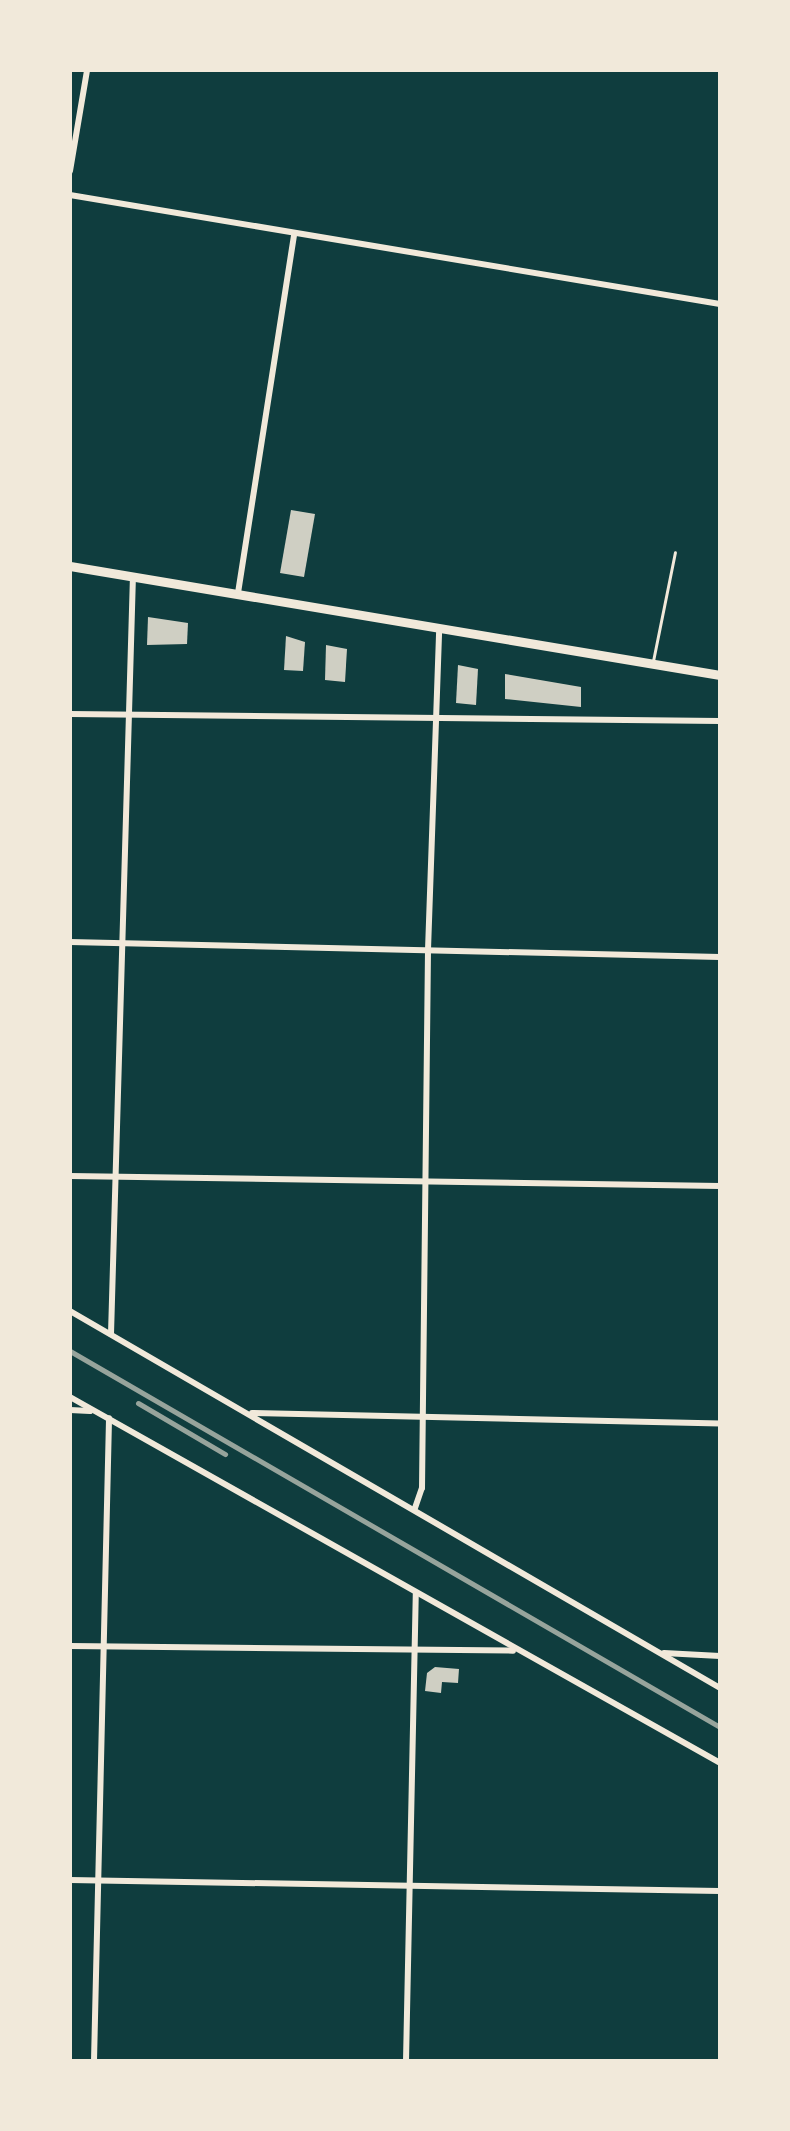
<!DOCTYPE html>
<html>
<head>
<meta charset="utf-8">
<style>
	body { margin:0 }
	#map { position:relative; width:790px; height:2131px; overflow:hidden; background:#0f3d3e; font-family:Commissioner,sans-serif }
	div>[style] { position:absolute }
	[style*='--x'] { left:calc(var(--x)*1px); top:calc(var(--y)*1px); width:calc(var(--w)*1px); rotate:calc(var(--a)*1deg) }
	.building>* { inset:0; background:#cfcfc3 }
	.service>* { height:3px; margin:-1.5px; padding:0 1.5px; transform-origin:1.5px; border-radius:1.5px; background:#f1e9da }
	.minor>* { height:6px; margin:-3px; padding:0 3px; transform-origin:3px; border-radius:3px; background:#f1e9da }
	.secondary>* { height:9px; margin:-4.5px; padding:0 4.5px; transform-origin:4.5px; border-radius:4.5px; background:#f1e9da }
	.rail>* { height:5px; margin:-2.5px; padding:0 2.5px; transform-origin:2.5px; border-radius:2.5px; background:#97a49c }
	span { translate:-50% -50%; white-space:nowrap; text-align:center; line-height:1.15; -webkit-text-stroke:6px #f1e9da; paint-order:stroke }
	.frame { position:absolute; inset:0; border:72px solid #f1e9da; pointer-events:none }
</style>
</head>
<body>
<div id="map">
	<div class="building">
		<i style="clip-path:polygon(291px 510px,315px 514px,304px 577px,280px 573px)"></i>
		<i style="clip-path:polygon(148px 617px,188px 623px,187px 644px,147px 645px)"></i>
		<i style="clip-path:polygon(286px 636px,305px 642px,303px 671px,284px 670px)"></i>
		<i style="clip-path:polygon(326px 645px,347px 649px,345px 682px,325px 680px)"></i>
		<i style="clip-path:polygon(458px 665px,478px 669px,476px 705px,456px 703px)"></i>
		<i style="clip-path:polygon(505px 674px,581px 687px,581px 707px,505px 699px)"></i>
		<i style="clip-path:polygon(435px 1667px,459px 1669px,458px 1683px,442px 1682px,441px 1693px,425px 1691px,427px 1673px)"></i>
	</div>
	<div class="service">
		<i style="--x:653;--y:661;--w:111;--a:-78.6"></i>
	</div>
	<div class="minor">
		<i style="--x:70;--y:171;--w:102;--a:-80.4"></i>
		<i style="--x:70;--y:195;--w:659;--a:9.52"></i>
		<i style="--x:238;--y:593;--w:363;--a:-81.1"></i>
		<i style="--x:70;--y:714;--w:650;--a:0.62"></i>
		<i style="--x:70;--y:942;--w:650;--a:1.32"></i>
		<i style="--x:70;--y:1176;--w:650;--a:0.88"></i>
		<i style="--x:70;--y:1311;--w:751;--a:30.11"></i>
		<i style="--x:111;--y:1334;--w:757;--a:-88.34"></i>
		<i style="--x:70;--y:1397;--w:746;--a:29.38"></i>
		<i style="--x:70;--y:1410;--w:20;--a:3"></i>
		<i style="--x:252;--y:1413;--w:468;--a:1.3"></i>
		<i style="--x:415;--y:1508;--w:21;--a:-71"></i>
		<i style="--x:422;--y:1488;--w:538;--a:-89.36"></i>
		<i style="--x:428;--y:950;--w:321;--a:-88"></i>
		<i style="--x:70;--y:1646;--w:443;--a:0.6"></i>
		<i style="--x:664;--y:1653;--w:56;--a:3.1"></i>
		<i style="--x:70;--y:1880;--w:650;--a:0.97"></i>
		<i style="--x:94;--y:2061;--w:643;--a:-88.66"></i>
		<i style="--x:406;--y:2061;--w:467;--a:-88.8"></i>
	</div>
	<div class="secondary">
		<i style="--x:70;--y:566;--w:659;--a:9.52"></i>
	</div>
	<div class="rail">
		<i style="--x:70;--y:1351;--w:751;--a:30.05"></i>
		<i style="--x:138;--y:1403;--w:101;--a:30.4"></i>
	</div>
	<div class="frame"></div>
</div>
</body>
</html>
